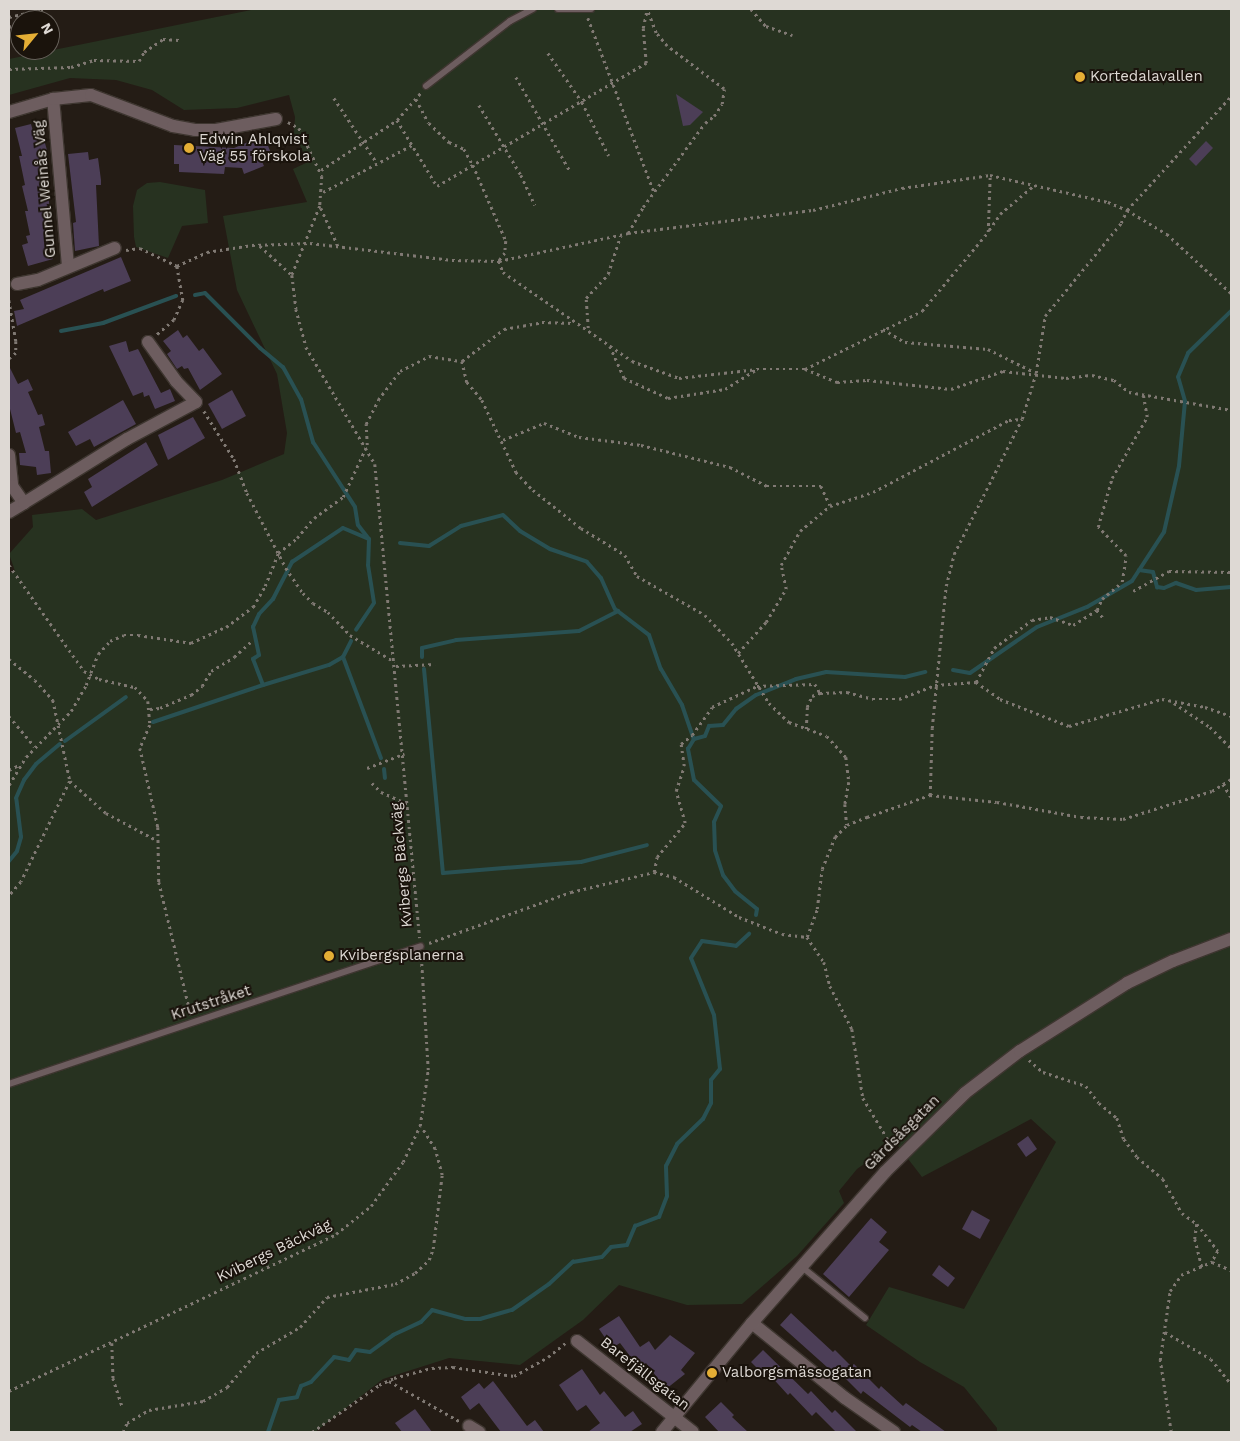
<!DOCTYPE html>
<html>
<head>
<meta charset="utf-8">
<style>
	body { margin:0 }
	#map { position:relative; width:1240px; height:1441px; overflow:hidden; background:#241c15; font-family:"Work Sans",sans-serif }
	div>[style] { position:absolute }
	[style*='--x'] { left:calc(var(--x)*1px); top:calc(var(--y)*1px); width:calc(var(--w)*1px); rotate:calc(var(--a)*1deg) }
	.green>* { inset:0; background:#273220 }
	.stream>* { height:4px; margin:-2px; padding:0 2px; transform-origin:2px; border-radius:2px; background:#295153 }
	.building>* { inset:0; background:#4c3e57 }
	.path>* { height:2.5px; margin-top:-1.25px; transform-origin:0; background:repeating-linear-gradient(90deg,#807973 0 2.5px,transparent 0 6.5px) }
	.roads { filter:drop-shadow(1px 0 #3e3630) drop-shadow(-1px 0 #3e3630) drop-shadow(0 1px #3e3630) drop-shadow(0 -1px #3e3630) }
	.lane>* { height:6px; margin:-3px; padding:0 3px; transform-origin:3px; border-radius:3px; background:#6d5d5f }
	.street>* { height:12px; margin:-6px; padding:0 6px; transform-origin:6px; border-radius:6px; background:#6d5d5f }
	.dots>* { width:14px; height:14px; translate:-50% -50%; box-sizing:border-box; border:2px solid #1a130c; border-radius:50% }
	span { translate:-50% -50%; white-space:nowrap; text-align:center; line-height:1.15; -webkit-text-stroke:4px #1a130c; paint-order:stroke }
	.poi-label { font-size:15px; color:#ded9d4 }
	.left { translate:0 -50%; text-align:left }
	.street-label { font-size:15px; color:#ded9d4 }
	.frame { position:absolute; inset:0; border:10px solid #ded9d4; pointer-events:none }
	.north { position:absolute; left:10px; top:10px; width:50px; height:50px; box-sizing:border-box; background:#1a130c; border:1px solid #68625c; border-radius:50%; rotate:62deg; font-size:14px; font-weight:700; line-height:20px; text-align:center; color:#ded9d4 }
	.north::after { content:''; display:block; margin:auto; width:18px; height:22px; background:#e4ae35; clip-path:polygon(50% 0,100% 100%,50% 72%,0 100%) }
</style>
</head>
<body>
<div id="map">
	<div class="green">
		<i style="clip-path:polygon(256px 9px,1231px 9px,1231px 1432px,997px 1432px,997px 1428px,964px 1387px,920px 1362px,866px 1325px,889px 1287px,964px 1309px,1056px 1142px,1031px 1119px,922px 1177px,895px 1142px,857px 1169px,839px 1191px,844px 1203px,797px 1256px,742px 1304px,687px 1305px,619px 1285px,583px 1320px,520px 1365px,449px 1358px,383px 1379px,315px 1432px,9px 1432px,9px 573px,15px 571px,9px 554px,33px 527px,32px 515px,82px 509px,96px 520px,222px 480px,284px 454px,287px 433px,277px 374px,237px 290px,223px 216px,307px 202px,293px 169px,308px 162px,294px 133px,295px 117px,289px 95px,237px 108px,184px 110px,152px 90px,116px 80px,70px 78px,9px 95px,9px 59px)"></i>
		<i style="clip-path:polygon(160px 182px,205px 190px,208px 223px,182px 226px,168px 258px,136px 247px,134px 237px,133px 206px,137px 190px,147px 183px)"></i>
	</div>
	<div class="stream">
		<i style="--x:195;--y:295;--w:10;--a:-11"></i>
		<i style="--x:205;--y:293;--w:78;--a:45"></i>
		<i style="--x:260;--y:348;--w:30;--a:40"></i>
		<i style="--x:283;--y:367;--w:37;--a:61"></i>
		<i style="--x:301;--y:399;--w:45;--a:74.4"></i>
		<i style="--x:313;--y:442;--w:77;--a:57.1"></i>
		<i style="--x:355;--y:507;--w:18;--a:81"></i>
		<i style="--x:358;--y:525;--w:18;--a:52"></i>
		<i style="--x:369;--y:539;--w:26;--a:92"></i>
		<i style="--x:368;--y:565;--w:38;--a:81"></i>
		<i style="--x:374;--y:603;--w:32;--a:124"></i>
		<i style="--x:61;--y:331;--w:43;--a:-10.8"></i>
		<i style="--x:103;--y:323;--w:78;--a:-20.3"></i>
		<i style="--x:400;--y:543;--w:29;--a:6"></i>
		<i style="--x:429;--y:546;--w:38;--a:-32"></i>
		<i style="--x:461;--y:526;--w:43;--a:-14.7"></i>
		<i style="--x:503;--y:515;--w:23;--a:43"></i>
		<i style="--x:520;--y:531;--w:35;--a:31"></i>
		<i style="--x:550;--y:549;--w:39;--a:19"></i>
		<i style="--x:587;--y:562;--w:21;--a:49"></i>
		<i style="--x:601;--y:578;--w:34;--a:66"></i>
		<i style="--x:615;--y:609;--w:43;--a:37.4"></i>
		<i style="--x:649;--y:635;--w:36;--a:71"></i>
		<i style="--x:661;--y:669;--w:42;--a:59.7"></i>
		<i style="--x:682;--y:705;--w:36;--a:71"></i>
		<i style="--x:1139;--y:570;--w:14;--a:8"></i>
		<i style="--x:1153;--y:572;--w:16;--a:75"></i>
		<i style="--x:1157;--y:587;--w:7;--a:8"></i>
		<i style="--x:1164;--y:588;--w:13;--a:-23"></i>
		<i style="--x:1176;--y:583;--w:21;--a:19"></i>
		<i style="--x:1196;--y:590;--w:35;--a:-5"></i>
		<i style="--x:343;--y:657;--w:108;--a:69.4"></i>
		<i style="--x:422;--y:657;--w:9;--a:-90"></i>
		<i style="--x:422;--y:648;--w:35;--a:-13"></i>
		<i style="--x:456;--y:640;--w:123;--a:-4.2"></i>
		<i style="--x:579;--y:631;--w:44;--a:-27.1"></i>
		<i style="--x:424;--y:669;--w:205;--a:84.7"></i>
		<i style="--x:443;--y:873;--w:138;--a:-4.6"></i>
		<i style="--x:581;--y:862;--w:68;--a:-14.4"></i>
		<i style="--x:953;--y:670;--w:17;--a:10"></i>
		<i style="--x:970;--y:673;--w:81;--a:-34.5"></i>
		<i style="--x:1037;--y:627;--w:54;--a:-21.8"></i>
		<i style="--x:1087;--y:607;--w:52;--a:-30"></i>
		<i style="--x:1132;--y:581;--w:59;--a:-56.9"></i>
		<i style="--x:1164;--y:532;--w:68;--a:-77.2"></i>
		<i style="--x:1179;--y:466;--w:65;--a:-84.7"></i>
		<i style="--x:1185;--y:401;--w:25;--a:-106"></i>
		<i style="--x:1178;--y:377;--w:26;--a:-67"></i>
		<i style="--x:1188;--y:353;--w:60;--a:-44.3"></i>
		<i style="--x:263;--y:685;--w:69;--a:-16.9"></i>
		<i style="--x:329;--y:665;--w:16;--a:-30"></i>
		<i style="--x:343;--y:657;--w:18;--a:-63"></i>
		<i style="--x:153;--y:722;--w:116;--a:-18.6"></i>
		<i style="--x:263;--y:685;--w:28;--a:-111"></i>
		<i style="--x:253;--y:659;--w:7;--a:-34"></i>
		<i style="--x:259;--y:655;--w:29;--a:-102"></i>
		<i style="--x:253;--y:627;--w:14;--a:-65"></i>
		<i style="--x:259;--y:614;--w:21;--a:-47"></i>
		<i style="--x:273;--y:599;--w:42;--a:-62.8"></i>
		<i style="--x:292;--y:562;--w:61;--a:-33.7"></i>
		<i style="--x:343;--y:528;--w:26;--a:23"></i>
		<i style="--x:65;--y:741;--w:75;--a:-35.8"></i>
		<i style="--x:384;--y:769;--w:9;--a:84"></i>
		<i style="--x:9;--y:861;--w:13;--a:-51"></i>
		<i style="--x:17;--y:851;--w:15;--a:-74"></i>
		<i style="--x:21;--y:837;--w:39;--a:-97"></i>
		<i style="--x:16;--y:798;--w:20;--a:-66"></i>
		<i style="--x:24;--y:780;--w:20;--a:-53"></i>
		<i style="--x:36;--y:764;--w:31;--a:-40"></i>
		<i style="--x:756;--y:915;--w:6;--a:-81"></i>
		<i style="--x:757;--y:909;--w:28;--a:-141"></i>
		<i style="--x:735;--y:891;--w:20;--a:-127"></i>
		<i style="--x:723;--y:875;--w:26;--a:-108"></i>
		<i style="--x:715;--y:850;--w:28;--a:-92"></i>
		<i style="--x:714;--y:822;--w:17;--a:-66"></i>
		<i style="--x:721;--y:806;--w:37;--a:-136"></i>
		<i style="--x:694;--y:780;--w:32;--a:-101"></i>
		<i style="--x:688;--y:749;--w:12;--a:-59"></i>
		<i style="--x:694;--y:739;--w:11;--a:-15"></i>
		<i style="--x:705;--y:736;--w:11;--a:-68"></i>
		<i style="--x:709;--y:726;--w:14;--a:-4"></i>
		<i style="--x:723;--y:725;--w:21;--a:-51"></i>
		<i style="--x:736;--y:709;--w:24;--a:-35"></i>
		<i style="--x:756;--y:695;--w:43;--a:-21.8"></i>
		<i style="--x:796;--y:679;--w:31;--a:-13"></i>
		<i style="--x:826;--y:672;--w:79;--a:3.6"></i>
		<i style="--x:905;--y:677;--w:21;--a:-14"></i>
		<i style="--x:268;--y:1432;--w:34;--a:-71"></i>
		<i style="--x:279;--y:1400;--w:18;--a:-9"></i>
		<i style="--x:297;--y:1397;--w:12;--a:-70"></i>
		<i style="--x:301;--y:1386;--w:11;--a:-22"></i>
		<i style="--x:311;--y:1382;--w:34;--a:-47"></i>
		<i style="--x:334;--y:1357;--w:15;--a:11"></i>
		<i style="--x:349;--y:1360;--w:12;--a:-55"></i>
		<i style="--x:356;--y:1350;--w:14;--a:8"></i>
		<i style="--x:370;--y:1352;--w:29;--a:-36"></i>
		<i style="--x:393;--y:1335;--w:31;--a:-25"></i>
		<i style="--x:421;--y:1322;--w:16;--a:-47"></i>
		<i style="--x:432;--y:1310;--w:35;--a:15"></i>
		<i style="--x:466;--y:1319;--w:14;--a:0"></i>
		<i style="--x:480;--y:1319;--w:33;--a:-16"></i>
		<i style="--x:512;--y:1310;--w:45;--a:-35.1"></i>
		<i style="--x:549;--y:1284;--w:33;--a:-43"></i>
		<i style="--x:573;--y:1262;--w:29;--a:-10"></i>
		<i style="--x:602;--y:1257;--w:13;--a:-48"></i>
		<i style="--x:611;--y:1247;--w:16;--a:-7"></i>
		<i style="--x:627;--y:1245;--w:21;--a:-67"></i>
		<i style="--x:635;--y:1226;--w:26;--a:-21"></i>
		<i style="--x:659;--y:1217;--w:22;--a:-69"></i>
		<i style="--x:667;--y:1196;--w:30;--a:-92"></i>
		<i style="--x:666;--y:1166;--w:25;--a:-63"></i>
		<i style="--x:677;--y:1144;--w:36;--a:-44"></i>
		<i style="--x:703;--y:1119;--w:18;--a:-63"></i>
		<i style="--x:711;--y:1103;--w:23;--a:-90"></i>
		<i style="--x:711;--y:1080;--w:14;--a:-51"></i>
		<i style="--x:720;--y:1069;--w:54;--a:-96.3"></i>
		<i style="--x:714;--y:1015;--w:61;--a:-112"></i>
		<i style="--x:691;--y:958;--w:20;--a:-57"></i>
		<i style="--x:702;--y:941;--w:34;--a:8"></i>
		<i style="--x:736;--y:946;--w:18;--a:-43"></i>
	</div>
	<div class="building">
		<i style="clip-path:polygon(676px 94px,703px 112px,690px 125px,683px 126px)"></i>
		<i style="clip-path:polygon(31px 124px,34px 135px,42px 133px,47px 150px,43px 151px,50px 180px,46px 181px,53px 230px,46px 232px,53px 259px,28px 266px,22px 245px,28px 243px,26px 236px,30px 235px,25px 211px,28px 211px,22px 186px,25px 185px,19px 156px,22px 156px,15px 128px)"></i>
		<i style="clip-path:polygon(253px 140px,255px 145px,266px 141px,271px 153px,260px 157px,264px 166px,244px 174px,242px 168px,225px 167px,224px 174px,179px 172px,179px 164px,174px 164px,174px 145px,234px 148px)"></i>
		<i style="clip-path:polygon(1206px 141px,1213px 148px,1196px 166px,1189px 159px)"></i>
		<i style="clip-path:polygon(88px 152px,89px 160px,98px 158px,101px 180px,101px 185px,96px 185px,99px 246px,75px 251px,73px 223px,76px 222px,68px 154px)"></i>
		<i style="clip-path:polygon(121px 257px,131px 281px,104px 292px,103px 289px,17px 326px,14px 311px,24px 309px,20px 300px)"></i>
		<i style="clip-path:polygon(178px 330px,183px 338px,187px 335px,199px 351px,203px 348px,222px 374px,200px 390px,188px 368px,184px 369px,182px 366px,177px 369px,167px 354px,171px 351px,163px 341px)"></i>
		<i style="clip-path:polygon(126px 341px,129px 352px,138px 349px,161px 393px,170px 389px,175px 401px,155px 409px,149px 395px,144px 397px,143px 392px,133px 396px,109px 346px)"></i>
		<i style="clip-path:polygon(9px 366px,18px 384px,28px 379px,33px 390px,28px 392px,38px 415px,42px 414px,45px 425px,39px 427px,45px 451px,49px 451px,51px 473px,37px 475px,36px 467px,20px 465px,19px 453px,26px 453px,20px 432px,16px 433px,9px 405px)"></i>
		<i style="clip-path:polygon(232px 390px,246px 416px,222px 429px,208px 404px)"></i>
		<i style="clip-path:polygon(123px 400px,136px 424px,94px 447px,90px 439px,76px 446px,68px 432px)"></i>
		<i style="clip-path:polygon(193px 417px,205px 438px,168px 460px,158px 435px)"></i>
		<i style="clip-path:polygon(146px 442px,158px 465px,92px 507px,84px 492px,92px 487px,88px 479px)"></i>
		<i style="clip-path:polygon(1028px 1136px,1037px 1149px,1026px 1157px,1017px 1144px)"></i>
		<i style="clip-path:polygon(972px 1210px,990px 1220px,980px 1239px,962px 1229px)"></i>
		<i style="clip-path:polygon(871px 1218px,887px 1232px,879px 1242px,889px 1250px,849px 1297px,823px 1274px)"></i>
		<i style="clip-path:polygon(939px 1265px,955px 1278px,948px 1287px,932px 1275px)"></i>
		<i style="clip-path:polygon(791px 1313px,833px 1352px,835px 1350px,851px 1366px,854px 1364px,879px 1389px,881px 1386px,903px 1406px,906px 1403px,946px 1432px,922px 1432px,912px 1425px,910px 1427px,863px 1391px,861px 1394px,840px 1373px,837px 1376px,780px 1325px)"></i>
		<i style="clip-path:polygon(619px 1316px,640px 1347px,649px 1341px,655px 1350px,670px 1335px,695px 1353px,681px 1370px,685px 1374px,666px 1389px,646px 1363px,639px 1368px,620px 1343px,612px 1348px,599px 1329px)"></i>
		<i style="clip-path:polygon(763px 1350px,808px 1394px,811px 1391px,832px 1413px,835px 1410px,857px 1432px,836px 1432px,816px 1412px,812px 1416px,790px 1393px,788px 1395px,768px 1373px,765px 1376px,751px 1362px)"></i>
		<i style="clip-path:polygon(582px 1369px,600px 1395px,604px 1391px,625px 1417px,633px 1411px,642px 1424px,630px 1432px,588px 1432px,600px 1423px,586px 1405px,577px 1411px,559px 1385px)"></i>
		<i style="clip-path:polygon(493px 1381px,527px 1426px,535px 1420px,544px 1432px,501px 1432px,479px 1403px,470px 1410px,461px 1397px,479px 1383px,484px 1389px)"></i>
		<i style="clip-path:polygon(721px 1402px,734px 1415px,732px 1417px,748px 1432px,719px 1432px,705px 1417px)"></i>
		<i style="clip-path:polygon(415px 1409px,432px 1432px,402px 1432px,395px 1423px)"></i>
	</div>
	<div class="path">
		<i style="--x:751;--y:9;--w:23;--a:49"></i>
		<i style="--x:766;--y:26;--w:28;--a:19"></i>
		<i style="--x:9;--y:17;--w:35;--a:-13"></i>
		<i style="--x:588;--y:18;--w:186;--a:69.2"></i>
		<i style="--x:28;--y:20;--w:16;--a:-40"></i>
		<i style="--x:9;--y:27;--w:12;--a:-20"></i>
		<i style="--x:548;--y:53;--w:60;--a:55.2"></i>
		<i style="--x:582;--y:102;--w:60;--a:63.4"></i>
		<i style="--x:9;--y:69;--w:62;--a:-1.8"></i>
		<i style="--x:71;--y:67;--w:24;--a:-17"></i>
		<i style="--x:94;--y:60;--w:45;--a:1.3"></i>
		<i style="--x:139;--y:61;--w:10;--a:-61"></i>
		<i style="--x:144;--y:52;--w:23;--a:-34"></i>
		<i style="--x:163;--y:39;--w:16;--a:4"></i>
		<i style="--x:516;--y:77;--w:108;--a:60.1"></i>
		<i style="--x:334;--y:98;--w:78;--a:56.5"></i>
		<i style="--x:416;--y:99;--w:27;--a:62"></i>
		<i style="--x:429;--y:123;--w:28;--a:44"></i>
		<i style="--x:449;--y:142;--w:17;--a:25"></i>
		<i style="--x:464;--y:149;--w:18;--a:61"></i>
		<i style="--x:473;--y:165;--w:83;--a:66.5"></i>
		<i style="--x:506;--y:241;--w:12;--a:95"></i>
		<i style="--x:505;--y:253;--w:10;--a:127"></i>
		<i style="--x:499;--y:261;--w:12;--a:70"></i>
		<i style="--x:503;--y:272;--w:157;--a:34.6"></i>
		<i style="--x:632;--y:361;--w:50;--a:19.9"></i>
		<i style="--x:679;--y:378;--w:79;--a:-6.6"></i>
		<i style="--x:757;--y:369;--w:48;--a:0"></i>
		<i style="--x:805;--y:369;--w:131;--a:-26.4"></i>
		<i style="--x:922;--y:311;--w:103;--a:-50.1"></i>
		<i style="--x:988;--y:232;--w:57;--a:-88"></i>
		<i style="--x:479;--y:105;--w:82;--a:59"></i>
		<i style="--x:521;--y:175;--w:33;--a:65"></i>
		<i style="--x:397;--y:120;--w:77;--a:58.8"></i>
		<i style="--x:437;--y:186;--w:243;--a:-30.5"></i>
		<i style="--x:646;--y:63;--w:35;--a:-95"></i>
		<i style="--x:643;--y:28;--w:19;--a:-78"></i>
		<i style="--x:288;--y:122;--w:13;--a:29"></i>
		<i style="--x:299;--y:128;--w:53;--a:64.4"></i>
		<i style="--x:322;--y:176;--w:30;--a:94"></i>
		<i style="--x:320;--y:206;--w:74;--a:112.1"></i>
		<i style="--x:292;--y:275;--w:34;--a:83"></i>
		<i style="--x:296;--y:309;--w:39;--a:75"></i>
		<i style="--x:306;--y:347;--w:136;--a:59.5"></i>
		<i style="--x:375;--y:464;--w:476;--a:84.6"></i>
		<i style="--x:321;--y:170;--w:91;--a:-33.3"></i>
		<i style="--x:397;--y:120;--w:37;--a:-49"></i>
		<i style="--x:323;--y:192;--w:101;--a:-27.8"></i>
		<i style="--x:321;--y:208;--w:42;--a:65.9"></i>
		<i style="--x:989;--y:230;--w:19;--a:-55"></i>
		<i style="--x:1000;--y:214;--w:42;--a:-40.2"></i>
		<i style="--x:628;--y:233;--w:30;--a:-60"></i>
		<i style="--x:643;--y:207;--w:104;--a:-53.6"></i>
		<i style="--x:705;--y:123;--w:11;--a:-38"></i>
		<i style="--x:714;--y:116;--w:14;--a:-56"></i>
		<i style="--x:722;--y:104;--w:15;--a:-82"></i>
		<i style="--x:724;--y:89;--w:71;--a:-143"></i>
		<i style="--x:667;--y:46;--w:17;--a:-130"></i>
		<i style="--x:656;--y:33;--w:26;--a:-111"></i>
		<i style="--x:260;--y:246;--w:43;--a:42.2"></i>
		<i style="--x:126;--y:250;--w:14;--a:-8"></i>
		<i style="--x:140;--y:248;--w:41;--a:25.9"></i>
		<i style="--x:177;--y:266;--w:35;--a:80"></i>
		<i style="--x:183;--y:300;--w:22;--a:114"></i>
		<i style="--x:174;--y:320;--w:23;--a:139"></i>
		<i style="--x:177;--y:266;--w:33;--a:-25"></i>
		<i style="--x:207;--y:252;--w:46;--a:-8.8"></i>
		<i style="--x:252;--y:245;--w:58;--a:-2"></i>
		<i style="--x:310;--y:243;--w:143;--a:6.8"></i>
		<i style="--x:452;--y:260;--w:47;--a:1.2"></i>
		<i style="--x:499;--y:261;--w:132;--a:-12.2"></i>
		<i style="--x:628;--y:233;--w:186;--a:-7.1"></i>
		<i style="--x:813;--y:210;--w:92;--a:-13.9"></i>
		<i style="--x:902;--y:188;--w:89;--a:-8.4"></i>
		<i style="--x:990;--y:175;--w:121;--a:12.9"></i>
		<i style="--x:1108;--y:202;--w:21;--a:23"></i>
		<i style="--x:1127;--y:210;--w:47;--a:31"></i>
		<i style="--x:1167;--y:234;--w:87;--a:42.7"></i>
		<i style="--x:9;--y:300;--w:42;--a:80.3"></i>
		<i style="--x:16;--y:341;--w:12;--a:90"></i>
		<i style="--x:16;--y:353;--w:9;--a:139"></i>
		<i style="--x:588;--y:328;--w:30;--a:-94"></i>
		<i style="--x:586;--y:298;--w:33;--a:-47"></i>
		<i style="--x:608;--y:274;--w:40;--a:-72"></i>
		<i style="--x:883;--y:329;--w:26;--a:31"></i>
		<i style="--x:905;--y:342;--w:83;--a:4.8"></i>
		<i style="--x:988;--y:349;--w:49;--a:26.6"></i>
		<i style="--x:610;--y:346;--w:35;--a:66"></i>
		<i style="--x:624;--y:378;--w:48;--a:24.4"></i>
		<i style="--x:668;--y:398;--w:58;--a:-9"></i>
		<i style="--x:725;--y:389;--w:36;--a:-32"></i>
		<i style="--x:462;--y:361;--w:22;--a:77"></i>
		<i style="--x:467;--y:382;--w:23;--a:50"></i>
		<i style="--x:482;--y:400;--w:80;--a:64.7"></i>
		<i style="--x:516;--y:472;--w:25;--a:47"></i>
		<i style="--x:533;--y:490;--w:61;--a:38.4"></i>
		<i style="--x:581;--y:528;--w:52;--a:31.5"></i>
		<i style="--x:625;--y:555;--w:24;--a:60"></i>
		<i style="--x:637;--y:576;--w:78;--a:29.8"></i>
		<i style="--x:705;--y:615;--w:39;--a:46"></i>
		<i style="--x:732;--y:643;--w:70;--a:58.3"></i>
		<i style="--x:769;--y:703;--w:28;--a:44"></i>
		<i style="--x:789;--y:722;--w:40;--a:20.2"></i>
		<i style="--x:827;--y:736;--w:28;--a:48"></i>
		<i style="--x:846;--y:757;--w:25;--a:83"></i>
		<i style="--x:849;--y:782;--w:22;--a:100"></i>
		<i style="--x:845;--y:804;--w:21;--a:85"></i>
		<i style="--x:805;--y:369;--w:35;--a:22"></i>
		<i style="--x:837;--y:382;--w:30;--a:-4"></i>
		<i style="--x:867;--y:380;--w:84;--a:6.1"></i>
		<i style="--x:951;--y:389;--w:55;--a:-19.1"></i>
		<i style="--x:1003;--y:371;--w:63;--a:6.3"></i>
		<i style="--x:1066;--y:378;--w:26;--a:-7"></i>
		<i style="--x:1092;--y:375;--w:23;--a:13"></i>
		<i style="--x:1114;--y:380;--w:19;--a:39"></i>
		<i style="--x:1129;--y:392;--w:104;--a:10"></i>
		<i style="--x:204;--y:411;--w:57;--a:58"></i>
		<i style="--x:234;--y:459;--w:36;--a:69"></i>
		<i style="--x:247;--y:493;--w:85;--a:62.5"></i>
		<i style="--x:286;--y:568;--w:30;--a:56"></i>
		<i style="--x:303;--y:593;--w:14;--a:45"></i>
		<i style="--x:313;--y:603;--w:17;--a:31"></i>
		<i style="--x:328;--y:612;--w:32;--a:46"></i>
		<i style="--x:350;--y:635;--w:52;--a:31"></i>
		<i style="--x:503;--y:440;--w:44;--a:-22.5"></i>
		<i style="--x:544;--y:423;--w:38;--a:22"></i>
		<i style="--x:579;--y:437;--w:63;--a:7.4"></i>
		<i style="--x:641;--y:445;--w:92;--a:13.9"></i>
		<i style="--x:730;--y:467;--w:42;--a:27.2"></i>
		<i style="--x:767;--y:486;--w:54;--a:0"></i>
		<i style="--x:821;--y:486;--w:21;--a:65"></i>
		<i style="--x:9;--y:565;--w:130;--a:54.7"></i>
		<i style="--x:84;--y:671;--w:17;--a:28"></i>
		<i style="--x:99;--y:679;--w:37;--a:13"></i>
		<i style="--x:135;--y:687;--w:19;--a:47"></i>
		<i style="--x:148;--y:701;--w:24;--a:85"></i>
		<i style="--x:150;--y:725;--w:25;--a:113"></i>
		<i style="--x:140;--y:748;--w:81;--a:77.2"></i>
		<i style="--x:158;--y:827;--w:55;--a:89"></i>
		<i style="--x:159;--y:882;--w:137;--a:76.5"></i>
		<i style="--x:1133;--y:591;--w:41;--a:-29.1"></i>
		<i style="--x:1169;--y:571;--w:62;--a:0.9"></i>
		<i style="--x:1097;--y:610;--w:11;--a:52"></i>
		<i style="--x:738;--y:653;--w:42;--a:-47.9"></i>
		<i style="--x:766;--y:622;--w:39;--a:-59"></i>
		<i style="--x:786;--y:589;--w:25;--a:-102"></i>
		<i style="--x:781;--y:565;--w:39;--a:-61"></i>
		<i style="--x:800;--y:531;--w:39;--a:-40"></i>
		<i style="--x:830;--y:506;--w:45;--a:-18"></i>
		<i style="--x:873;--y:492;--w:154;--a:-27.9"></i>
		<i style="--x:1009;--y:420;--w:13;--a:-4"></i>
		<i style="--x:9;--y:659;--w:33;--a:39"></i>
		<i style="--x:35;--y:680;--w:27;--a:48"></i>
		<i style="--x:53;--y:700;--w:83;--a:78.1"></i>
		<i style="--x:70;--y:781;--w:112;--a:115.9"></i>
		<i style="--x:21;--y:882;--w:18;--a:131"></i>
		<i style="--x:396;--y:666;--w:39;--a:-3"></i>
		<i style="--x:976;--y:682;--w:29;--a:35"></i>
		<i style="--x:1000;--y:699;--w:74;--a:21.4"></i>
		<i style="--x:1069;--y:726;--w:97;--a:-16.2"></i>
		<i style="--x:1162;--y:699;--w:44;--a:10.5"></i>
		<i style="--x:1205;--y:707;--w:28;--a:19"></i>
		<i style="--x:1174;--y:703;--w:43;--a:33.7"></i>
		<i style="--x:1210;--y:727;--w:30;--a:45"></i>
		<i style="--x:150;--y:709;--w:10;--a:-6"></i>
		<i style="--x:160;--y:708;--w:34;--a:-23"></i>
		<i style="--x:191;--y:695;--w:14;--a:-39"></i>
		<i style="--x:202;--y:686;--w:17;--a:-59"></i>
		<i style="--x:211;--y:671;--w:27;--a:-31"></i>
		<i style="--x:234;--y:657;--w:25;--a:-42"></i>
		<i style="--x:9;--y:716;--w:40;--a:50"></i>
		<i style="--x:806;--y:729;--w:22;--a:-87"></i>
		<i style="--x:807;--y:707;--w:12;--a:-66"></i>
		<i style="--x:812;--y:696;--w:9;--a:-21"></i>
		<i style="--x:367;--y:768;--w:40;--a:-21"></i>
		<i style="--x:9;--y:770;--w:13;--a:-27"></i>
		<i style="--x:70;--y:781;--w:48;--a:41.6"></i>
		<i style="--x:106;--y:813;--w:59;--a:28.3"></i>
		<i style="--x:372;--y:783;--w:13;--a:45"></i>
		<i style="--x:381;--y:792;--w:30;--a:24"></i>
		<i style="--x:1223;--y:784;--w:15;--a:58"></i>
		<i style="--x:9;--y:785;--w:33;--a:-59"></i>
		<i style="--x:26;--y:757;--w:64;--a:-45.6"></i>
		<i style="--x:71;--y:711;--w:30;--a:-60"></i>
		<i style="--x:86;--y:685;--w:33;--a:-69"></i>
		<i style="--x:98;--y:654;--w:18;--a:-47"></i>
		<i style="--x:110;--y:641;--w:15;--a:-23"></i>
		<i style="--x:124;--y:635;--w:14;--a:0"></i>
		<i style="--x:138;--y:635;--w:54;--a:8.6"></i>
		<i style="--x:191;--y:643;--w:38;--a:-25"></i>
		<i style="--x:226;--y:627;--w:34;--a:-37"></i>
		<i style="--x:253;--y:607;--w:24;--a:-60"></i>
		<i style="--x:265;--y:586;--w:35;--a:-68"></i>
		<i style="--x:278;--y:553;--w:24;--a:-38"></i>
		<i style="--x:297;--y:538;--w:26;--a:-50"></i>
		<i style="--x:314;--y:518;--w:36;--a:-36"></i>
		<i style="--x:343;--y:497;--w:57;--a:-65.2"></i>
		<i style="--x:367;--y:445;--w:21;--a:-93"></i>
		<i style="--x:366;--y:424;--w:27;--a:-63"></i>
		<i style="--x:378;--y:400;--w:36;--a:-53"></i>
		<i style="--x:400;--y:371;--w:33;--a:-27"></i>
		<i style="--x:429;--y:356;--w:33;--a:9"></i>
		<i style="--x:462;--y:361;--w:53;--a:-37.3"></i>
		<i style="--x:504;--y:329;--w:39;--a:-10"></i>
		<i style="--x:542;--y:322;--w:31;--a:2"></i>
		<i style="--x:930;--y:795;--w:67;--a:-88.3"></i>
		<i style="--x:932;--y:728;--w:143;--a:-84.4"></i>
		<i style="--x:946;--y:586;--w:33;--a:-76"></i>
		<i style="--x:954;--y:554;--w:151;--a:-63.3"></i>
		<i style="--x:1022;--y:419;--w:48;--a:-73.1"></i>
		<i style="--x:1036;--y:373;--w:58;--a:-81"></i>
		<i style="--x:1045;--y:316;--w:120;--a:-50.7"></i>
		<i style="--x:1121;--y:223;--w:14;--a:-65"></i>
		<i style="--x:1127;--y:210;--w:154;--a:-47.6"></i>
		<i style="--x:654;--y:872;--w:15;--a:-79"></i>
		<i style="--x:657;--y:857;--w:44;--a:-50.5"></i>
		<i style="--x:685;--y:823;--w:33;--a:-106"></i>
		<i style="--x:676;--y:791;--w:26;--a:-72"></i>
		<i style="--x:684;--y:766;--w:22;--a:-98"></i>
		<i style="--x:681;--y:744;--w:14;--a:-39"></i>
		<i style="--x:692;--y:735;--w:34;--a:-54"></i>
		<i style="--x:712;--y:707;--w:50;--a:-25"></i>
		<i style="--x:757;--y:686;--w:58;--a:-2"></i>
		<i style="--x:815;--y:684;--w:10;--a:61"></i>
		<i style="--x:820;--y:693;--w:27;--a:-2"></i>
		<i style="--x:847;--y:692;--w:27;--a:15"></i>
		<i style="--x:873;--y:699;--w:26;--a:0"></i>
		<i style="--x:899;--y:699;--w:39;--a:-21"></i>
		<i style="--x:935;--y:685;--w:41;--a:-4.2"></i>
		<i style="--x:976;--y:682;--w:38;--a:-62"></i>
		<i style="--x:994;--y:648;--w:47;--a:-36.4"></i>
		<i style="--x:1032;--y:620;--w:18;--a:-9"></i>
		<i style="--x:1050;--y:617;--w:24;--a:19"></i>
		<i style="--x:1073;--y:625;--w:28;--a:-32"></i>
		<i style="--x:1097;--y:610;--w:12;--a:-66"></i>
		<i style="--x:1102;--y:599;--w:26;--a:-40"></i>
		<i style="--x:1122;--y:582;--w:26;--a:-81"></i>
		<i style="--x:1126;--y:556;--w:40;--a:-134"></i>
		<i style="--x:1098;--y:527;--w:51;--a:-74.1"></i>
		<i style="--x:1112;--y:478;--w:70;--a:-60.2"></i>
		<i style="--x:1147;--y:417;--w:22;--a:-100"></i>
		<i style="--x:807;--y:937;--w:30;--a:56"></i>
		<i style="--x:824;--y:962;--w:25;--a:76"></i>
		<i style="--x:830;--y:986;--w:48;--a:62.9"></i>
		<i style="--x:852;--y:1029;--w:70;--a:80.9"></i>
		<i style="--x:863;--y:1098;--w:58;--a:59"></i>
		<i style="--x:429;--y:943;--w:151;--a:-19.8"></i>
		<i style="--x:571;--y:892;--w:85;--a:-13.5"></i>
		<i style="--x:654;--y:872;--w:21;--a:14"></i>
		<i style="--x:674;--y:877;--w:76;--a:31.6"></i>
		<i style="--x:739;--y:917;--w:46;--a:21.6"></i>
		<i style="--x:782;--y:934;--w:25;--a:7"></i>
		<i style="--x:807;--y:937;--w:30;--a:-70"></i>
		<i style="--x:817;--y:909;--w:40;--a:-82.9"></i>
		<i style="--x:822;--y:869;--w:35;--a:-68"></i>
		<i style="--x:835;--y:837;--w:17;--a:-45"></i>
		<i style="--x:847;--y:825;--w:22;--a:-22"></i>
		<i style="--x:867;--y:817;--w:67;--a:-19.2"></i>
		<i style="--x:930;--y:795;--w:67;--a:6"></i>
		<i style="--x:997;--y:802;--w:85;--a:10.1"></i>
		<i style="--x:1081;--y:817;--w:42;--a:2.7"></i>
		<i style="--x:1123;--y:819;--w:93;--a:-17.5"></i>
		<i style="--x:1212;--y:791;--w:22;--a:-32"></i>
		<i style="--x:1029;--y:1060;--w:18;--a:41"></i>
		<i style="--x:1043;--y:1072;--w:45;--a:18"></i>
		<i style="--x:1086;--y:1086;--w:21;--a:53"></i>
		<i style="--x:1099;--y:1103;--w:23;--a:40"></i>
		<i style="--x:1117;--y:1118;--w:22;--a:72"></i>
		<i style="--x:1124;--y:1139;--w:22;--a:54"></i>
		<i style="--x:1137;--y:1157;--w:34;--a:40"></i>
		<i style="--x:1163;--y:1179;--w:39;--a:61"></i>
		<i style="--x:1182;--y:1213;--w:19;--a:36"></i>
		<i style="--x:1197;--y:1224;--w:34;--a:52"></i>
		<i style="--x:1218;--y:1251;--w:13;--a:119"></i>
		<i style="--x:1212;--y:1262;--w:21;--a:23"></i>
		<i style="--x:1197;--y:1224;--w:15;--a:98"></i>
		<i style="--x:1195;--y:1239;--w:30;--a:76"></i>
		<i style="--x:1165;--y:1332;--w:53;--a:30.4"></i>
		<i style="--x:1211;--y:1359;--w:32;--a:51"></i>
		<i style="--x:112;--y:1343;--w:35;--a:88"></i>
		<i style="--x:113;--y:1378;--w:32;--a:72"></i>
		<i style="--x:389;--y:1381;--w:81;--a:29.7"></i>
		<i style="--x:9;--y:1391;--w:363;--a:-25.6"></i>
		<i style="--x:336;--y:1234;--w:45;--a:-38.7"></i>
		<i style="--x:371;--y:1206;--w:54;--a:-54"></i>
		<i style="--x:403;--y:1162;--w:40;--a:-65"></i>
		<i style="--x:420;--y:1126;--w:57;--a:-81.9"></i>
		<i style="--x:428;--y:1070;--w:114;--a:-93.5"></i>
		<i style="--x:123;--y:1432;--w:10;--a:-66"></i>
		<i style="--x:127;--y:1423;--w:26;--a:-31"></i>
		<i style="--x:149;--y:1410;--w:55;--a:-9.5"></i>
		<i style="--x:203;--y:1401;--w:28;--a:-30"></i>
		<i style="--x:227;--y:1387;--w:45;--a:-49.5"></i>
		<i style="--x:256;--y:1353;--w:51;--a:-30.6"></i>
		<i style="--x:300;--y:1327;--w:40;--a:-48"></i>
		<i style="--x:327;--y:1297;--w:69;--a:-10.8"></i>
		<i style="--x:395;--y:1284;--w:23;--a:-29"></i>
		<i style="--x:415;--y:1273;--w:19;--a:-43"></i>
		<i style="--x:429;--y:1260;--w:12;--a:-70"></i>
		<i style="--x:433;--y:1249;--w:75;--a:-83.1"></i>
		<i style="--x:442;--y:1175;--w:27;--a:-105"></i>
		<i style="--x:435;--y:1149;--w:26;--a:-122"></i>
		<i style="--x:312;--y:1432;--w:82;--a:-35"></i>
		<i style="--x:379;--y:1385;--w:17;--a:-25"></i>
		<i style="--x:394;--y:1378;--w:39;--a:-15"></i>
		<i style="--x:432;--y:1368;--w:21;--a:-3"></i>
		<i style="--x:453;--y:1367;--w:62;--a:8.4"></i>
		<i style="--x:514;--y:1376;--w:39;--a:-29"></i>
		<i style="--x:548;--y:1357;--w:22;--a:-39"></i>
		<i style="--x:1171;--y:1432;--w:73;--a:-98.7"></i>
		<i style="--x:1160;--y:1360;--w:70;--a:-81.8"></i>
		<i style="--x:1170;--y:1291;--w:19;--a:-55"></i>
		<i style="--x:1181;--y:1275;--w:34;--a:-23"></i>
	</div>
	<div class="roads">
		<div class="lane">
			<i style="--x:558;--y:9;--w:33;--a:0"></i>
			<i style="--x:426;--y:86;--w:106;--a:-37.7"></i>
			<i style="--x:510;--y:21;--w:26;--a:-28"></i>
			<i style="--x:9;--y:1084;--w:434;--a:-18.5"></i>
			<i style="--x:802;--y:1267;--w:81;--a:39"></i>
		</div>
		<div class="street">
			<i style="--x:9;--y:112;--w:46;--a:-16.5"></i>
			<i style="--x:68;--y:266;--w:168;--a:-95.1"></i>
			<i style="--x:53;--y:99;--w:38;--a:-6"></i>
			<i style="--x:91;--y:95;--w:88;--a:20.7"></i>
			<i style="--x:173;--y:126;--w:22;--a:10"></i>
			<i style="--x:195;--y:130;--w:21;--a:0"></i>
			<i style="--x:216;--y:130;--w:61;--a:-10.4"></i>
			<i style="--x:17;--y:284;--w:21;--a:-11"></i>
			<i style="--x:38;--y:280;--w:83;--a:-22.6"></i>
			<i style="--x:9;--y:455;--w:31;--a:84"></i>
			<i style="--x:12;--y:486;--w:21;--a:55"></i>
			<i style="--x:24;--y:503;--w:17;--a:149"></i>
			<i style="--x:24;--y:503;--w:121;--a:-31.9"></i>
			<i style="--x:127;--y:439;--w:78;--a:-28.2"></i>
			<i style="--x:196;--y:402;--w:29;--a:-134"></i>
			<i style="--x:176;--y:381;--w:48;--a:-125.7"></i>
			<i style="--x:752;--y:1323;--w:119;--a:38.9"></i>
			<i style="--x:845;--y:1398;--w:60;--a:34.8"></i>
			<i style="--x:577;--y:1341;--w:147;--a:38.1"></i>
			<i style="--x:469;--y:1426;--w:12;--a:31"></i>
			<i style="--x:662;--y:1432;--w:141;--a:-50.5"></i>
			<i style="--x:752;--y:1323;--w:201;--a:-48.6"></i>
			<i style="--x:885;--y:1172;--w:112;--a:-44.6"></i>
			<i style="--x:965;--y:1093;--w:69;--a:-37.4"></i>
			<i style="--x:1020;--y:1051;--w:127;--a:-32.4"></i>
			<i style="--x:1127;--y:983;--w:51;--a:-25.6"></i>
			<i style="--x:1173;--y:961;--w:62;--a:-20.8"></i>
		</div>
	</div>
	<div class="dots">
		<i style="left:1080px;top:77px;background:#e4ae35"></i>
		<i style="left:189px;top:148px;background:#e4ae35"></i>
		<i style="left:329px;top:956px;background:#e4ae35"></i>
		<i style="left:712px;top:1373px;background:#e4ae35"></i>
	</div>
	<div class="poi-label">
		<span class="left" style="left:1090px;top:77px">Kortedalavallen</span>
		<span class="left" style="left:199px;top:148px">Edwin Ahlqvist<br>Väg 55 förskola</span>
		<span class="left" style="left:339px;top:956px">Kvibergsplanerna</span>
		<span class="left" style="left:722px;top:1373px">Valborgsmässogatan</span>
	</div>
	<div class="street-label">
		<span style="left:45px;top:189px;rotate:-95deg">Gunnel Weinås Väg</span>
		<span style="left:402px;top:865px;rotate:-95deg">Kvibergs Bäckväg</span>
		<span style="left:211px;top:1003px;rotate:-18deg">Krutstråket</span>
		<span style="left:902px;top:1133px;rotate:-45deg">Gärdsåsgatan</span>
		<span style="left:274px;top:1251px;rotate:-26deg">Kvibergs Bäckväg</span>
		<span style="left:645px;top:1374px;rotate:38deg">Barefjällsgatan</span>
	</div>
	<div class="frame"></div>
	<div class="north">N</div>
</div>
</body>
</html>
